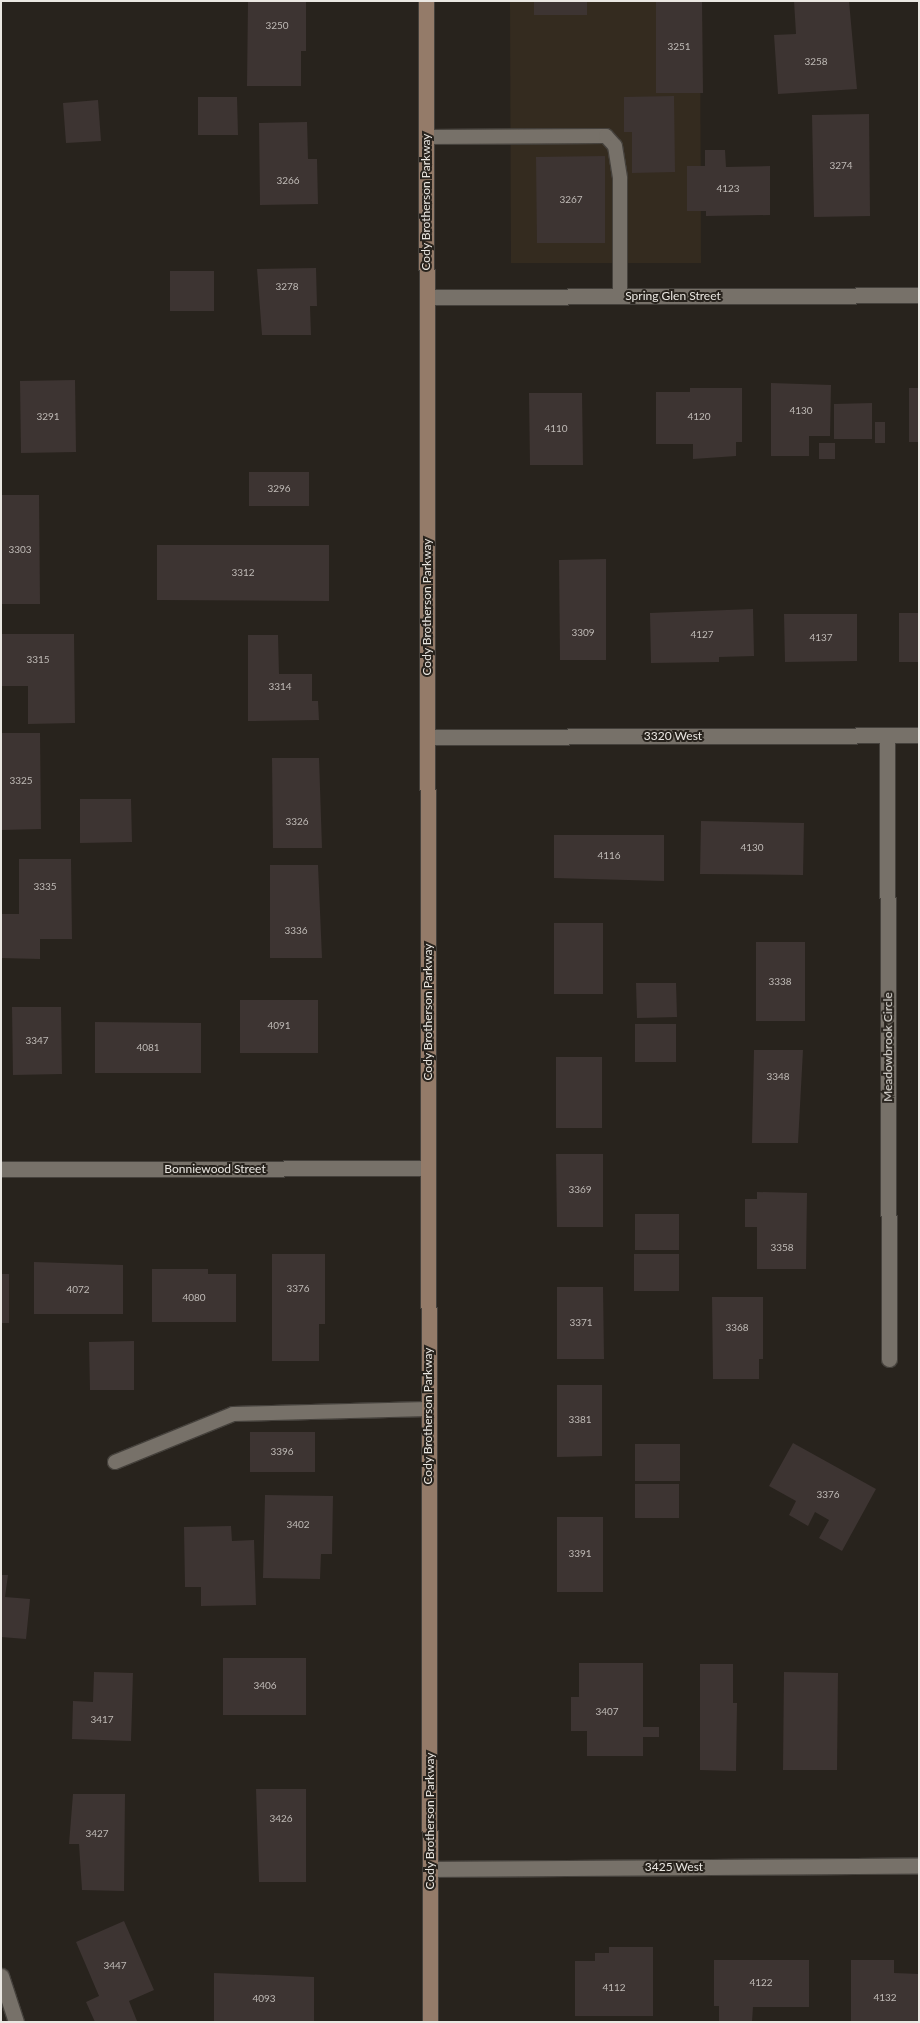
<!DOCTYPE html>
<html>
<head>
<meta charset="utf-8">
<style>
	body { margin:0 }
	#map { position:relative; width:920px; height:2023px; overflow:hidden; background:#28231d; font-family:Lato,sans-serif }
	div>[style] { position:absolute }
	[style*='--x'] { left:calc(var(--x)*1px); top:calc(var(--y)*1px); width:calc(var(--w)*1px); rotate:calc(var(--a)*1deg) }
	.built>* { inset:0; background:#342b1f }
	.building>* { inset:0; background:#3d3432 }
	.roads { filter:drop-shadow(1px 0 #45413c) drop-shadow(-1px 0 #45413c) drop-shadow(0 1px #45413c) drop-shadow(0 -1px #45413c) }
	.lane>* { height:14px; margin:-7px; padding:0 7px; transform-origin:7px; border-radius:7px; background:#777169 }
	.street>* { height:15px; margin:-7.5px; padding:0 7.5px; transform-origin:7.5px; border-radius:7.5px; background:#777169 }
	.secondary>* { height:15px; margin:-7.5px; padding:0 7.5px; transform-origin:7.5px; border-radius:7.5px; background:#947b69 }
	span { translate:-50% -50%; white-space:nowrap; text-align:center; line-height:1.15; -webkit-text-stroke:4px #28231d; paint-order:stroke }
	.number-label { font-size:10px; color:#bfbab6 }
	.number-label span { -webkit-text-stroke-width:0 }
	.street-label { font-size:12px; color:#eae7e2 }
	.frame { position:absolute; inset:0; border:2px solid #eae7e2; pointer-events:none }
</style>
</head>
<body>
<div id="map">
	<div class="built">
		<i style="clip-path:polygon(510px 1px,700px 1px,701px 263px,511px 263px)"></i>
	</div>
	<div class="building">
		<i style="clip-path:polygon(248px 1px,306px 1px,306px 51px,301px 51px,301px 86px,247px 86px)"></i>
		<i style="clip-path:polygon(534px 1px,587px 1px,587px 15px,534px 15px)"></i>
		<i style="clip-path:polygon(656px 1px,702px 1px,703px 93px,656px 93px)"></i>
		<i style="clip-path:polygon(794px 1px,849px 1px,857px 89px,778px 94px,774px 35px,796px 34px)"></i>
		<i style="clip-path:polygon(674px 96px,675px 172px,632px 173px,632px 132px,624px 132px,624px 97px)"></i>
		<i style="clip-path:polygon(198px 97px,237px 97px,238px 135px,198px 135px)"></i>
		<i style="clip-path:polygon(98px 100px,101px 141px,66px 143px,63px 103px)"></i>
		<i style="clip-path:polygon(869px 114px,870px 216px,814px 217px,812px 115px)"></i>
		<i style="clip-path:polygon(307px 122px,308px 159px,317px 159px,318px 204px,260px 205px,259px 123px)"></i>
		<i style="clip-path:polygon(705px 150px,725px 150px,726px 167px,770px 166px,770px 215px,706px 216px,706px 211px,687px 211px,687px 166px,705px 166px)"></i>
		<i style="clip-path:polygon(605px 156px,605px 243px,537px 243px,536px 157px)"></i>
		<i style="clip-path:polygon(316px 268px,317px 306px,310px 306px,311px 335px,262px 335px,257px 269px)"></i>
		<i style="clip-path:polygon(170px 271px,214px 271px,214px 311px,170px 311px)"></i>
		<i style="clip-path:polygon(75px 380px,76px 452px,21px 453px,20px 381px)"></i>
		<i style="clip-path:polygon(771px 383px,831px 385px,830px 436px,809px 436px,809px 456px,771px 456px)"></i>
		<i style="clip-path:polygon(690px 388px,742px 388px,742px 442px,736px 442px,736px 456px,693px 459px,693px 444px,656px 444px,656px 392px,690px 392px)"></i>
		<i style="clip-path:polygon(909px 388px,919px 388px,919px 442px,909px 442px)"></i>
		<i style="clip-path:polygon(529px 393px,582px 393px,583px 465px,530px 465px)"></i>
		<i style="clip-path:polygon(872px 403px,872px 439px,834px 439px,834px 404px)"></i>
		<i style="clip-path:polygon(875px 422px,885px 422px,885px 443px,875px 443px)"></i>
		<i style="clip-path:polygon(819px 443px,835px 443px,835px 459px,819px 459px)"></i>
		<i style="clip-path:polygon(249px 472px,309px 472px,309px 506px,249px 506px)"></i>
		<i style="clip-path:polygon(1px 495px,39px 495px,40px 604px,1px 604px)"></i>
		<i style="clip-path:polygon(157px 545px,329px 545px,329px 601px,157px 600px)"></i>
		<i style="clip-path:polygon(606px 559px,606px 660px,560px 660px,559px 560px)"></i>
		<i style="clip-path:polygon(753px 609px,754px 656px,719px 657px,719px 662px,651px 663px,650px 613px)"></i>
		<i style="clip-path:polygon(899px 613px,919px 613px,919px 662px,899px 662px)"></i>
		<i style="clip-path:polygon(784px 614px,857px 614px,857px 661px,785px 662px)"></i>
		<i style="clip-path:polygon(1px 634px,74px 634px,75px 723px,28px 724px,28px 686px,1px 686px)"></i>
		<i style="clip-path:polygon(248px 635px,278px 635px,279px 674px,312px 674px,312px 701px,318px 701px,319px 720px,248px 721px)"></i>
		<i style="clip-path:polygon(1px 733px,40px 733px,41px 829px,1px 830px)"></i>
		<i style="clip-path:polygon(272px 758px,319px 758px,322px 848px,273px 848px)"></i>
		<i style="clip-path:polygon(80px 799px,131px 799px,132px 842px,80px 843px)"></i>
		<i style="clip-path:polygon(701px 821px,804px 823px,803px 875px,700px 874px)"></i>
		<i style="clip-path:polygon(554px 835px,664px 835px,664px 881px,554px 878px)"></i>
		<i style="clip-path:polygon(19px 859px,71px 859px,72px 939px,40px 939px,40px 959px,1px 958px,1px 914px,19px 914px)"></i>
		<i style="clip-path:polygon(270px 865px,318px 865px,322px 958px,270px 958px)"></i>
		<i style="clip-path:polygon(554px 923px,603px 923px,603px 994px,554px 994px)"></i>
		<i style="clip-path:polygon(756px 942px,805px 942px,805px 1021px,756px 1021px)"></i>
		<i style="clip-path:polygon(636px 983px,676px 983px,677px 1017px,637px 1018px)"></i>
		<i style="clip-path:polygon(240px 1000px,318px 1000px,318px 1053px,240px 1053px)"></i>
		<i style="clip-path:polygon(12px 1007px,61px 1007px,62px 1074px,13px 1075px)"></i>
		<i style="clip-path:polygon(95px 1022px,201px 1023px,201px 1073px,95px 1073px)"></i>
		<i style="clip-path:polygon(635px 1024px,676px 1024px,676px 1062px,635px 1062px)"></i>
		<i style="clip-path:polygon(754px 1050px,803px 1050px,798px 1143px,752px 1143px)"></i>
		<i style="clip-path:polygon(556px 1057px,602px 1057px,602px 1128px,556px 1128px)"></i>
		<i style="clip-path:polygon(556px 1154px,603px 1154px,603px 1227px,557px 1227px)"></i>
		<i style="clip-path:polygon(757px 1192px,807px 1193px,806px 1269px,757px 1269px,757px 1227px,745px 1227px,745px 1199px,757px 1199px)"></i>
		<i style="clip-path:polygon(635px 1214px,679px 1214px,679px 1250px,635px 1250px)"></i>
		<i style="clip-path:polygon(272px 1254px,325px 1254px,325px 1324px,319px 1324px,319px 1361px,272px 1361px)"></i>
		<i style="clip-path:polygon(634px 1254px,679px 1254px,679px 1291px,634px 1291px)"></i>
		<i style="clip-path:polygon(34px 1262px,123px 1265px,123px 1314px,34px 1314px)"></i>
		<i style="clip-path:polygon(152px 1269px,208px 1269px,208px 1274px,236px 1274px,236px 1322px,152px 1322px)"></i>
		<i style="clip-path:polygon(1px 1274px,9px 1274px,9px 1323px,1px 1323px)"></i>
		<i style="clip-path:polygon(557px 1287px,603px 1287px,604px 1359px,557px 1359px)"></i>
		<i style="clip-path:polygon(712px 1297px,763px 1297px,763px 1359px,759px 1359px,759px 1379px,713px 1379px)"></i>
		<i style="clip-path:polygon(134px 1341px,134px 1390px,90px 1390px,89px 1342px)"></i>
		<i style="clip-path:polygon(557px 1385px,602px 1385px,602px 1456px,557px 1457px)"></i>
		<i style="clip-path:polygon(250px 1432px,315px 1432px,315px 1472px,250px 1472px)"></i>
		<i style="clip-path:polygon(793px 1443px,876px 1489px,842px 1551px,819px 1538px,829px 1520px,815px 1512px,808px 1526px,789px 1515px,796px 1501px,769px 1486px)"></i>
		<i style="clip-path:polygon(635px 1444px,680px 1444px,680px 1481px,635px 1481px)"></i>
		<i style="clip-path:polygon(635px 1484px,679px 1484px,679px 1518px,635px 1518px)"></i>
		<i style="clip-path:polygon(265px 1495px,333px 1496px,332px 1554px,321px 1554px,320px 1579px,263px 1578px)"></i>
		<i style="clip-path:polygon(557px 1517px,603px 1517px,603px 1592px,557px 1592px)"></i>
		<i style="clip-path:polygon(231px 1526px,232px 1541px,254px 1540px,256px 1605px,201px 1606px,201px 1587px,185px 1587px,184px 1527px)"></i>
		<i style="clip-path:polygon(1px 1575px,8px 1575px,5px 1597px,30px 1599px,26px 1639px,1px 1637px)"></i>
		<i style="clip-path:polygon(223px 1658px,306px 1658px,306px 1715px,223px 1715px)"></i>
		<i style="clip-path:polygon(579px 1663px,643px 1663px,643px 1727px,659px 1727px,659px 1737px,643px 1737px,643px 1756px,587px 1756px,587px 1731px,571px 1731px,571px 1697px,579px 1697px)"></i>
		<i style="clip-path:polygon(700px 1664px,733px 1664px,733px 1703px,737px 1703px,736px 1771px,700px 1770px)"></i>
		<i style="clip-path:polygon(94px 1672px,133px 1673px,131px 1741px,72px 1739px,73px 1701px,93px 1702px)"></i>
		<i style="clip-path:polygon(784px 1672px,838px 1673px,837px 1770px,783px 1770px)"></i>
		<i style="clip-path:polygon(256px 1789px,306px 1789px,306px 1882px,259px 1882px)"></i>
		<i style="clip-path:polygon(73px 1794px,125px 1794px,124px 1891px,82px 1890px,79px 1844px,69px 1844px)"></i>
		<i style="clip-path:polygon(124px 1921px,154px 1990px,129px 2001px,137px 2021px,95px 2022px,86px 2002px,99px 1996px,76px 1942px)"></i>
		<i style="clip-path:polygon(609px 1947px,653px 1947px,653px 2016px,575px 2016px,575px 1961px,595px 1961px,595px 1953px,609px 1953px)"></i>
		<i style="clip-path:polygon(714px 1960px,809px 1960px,809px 2007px,753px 2007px,752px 2022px,719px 2022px,719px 2006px,714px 2006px)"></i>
		<i style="clip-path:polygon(851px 1960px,894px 1960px,894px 1973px,919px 1974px,919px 2022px,851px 2022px)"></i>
		<i style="clip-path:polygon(214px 1973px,314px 1977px,314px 2021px,214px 2022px)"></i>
	</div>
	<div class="roads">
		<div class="lane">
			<i style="--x:426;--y:137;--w:180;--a:-0.3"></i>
			<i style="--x:606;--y:136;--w:13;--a:48"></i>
			<i style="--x:615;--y:146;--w:33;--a:81"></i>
			<i style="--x:620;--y:179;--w:118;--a:90"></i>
			<i style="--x:115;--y:1462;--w:127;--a:-22.1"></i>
			<i style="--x:233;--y:1414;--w:195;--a:-1.5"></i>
		</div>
		<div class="street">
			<i style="--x:427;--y:297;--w:492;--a:-0.2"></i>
			<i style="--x:887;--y:735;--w:624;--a:89.82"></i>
			<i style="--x:427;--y:737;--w:492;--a:-0.2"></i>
			<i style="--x:1;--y:1169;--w:427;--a:-0.1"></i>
			<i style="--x:430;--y:1869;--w:489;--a:-0.4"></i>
			<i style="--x:1;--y:1976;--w:48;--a:71.9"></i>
		</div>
		<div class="secondary">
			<i style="--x:426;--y:1;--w:2021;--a:89.89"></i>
		</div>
	</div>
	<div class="number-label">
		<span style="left:277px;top:26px">3250</span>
		<span style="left:679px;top:47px">3251</span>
		<span style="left:816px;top:62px">3258</span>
		<span style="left:841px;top:166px">3274</span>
		<span style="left:288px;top:181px">3266</span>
		<span style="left:728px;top:189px">4123</span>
		<span style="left:571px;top:200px">3267</span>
		<span style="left:287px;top:287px">3278</span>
		<span style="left:801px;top:411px">4130</span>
		<span style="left:48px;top:417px">3291</span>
		<span style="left:699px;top:417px">4120</span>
		<span style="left:556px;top:429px">4110</span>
		<span style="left:279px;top:489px">3296</span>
		<span style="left:20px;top:550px">3303</span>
		<span style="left:243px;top:573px">3312</span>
		<span style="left:583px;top:633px">3309</span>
		<span style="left:702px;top:635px">4127</span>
		<span style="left:821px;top:638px">4137</span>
		<span style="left:38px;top:660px">3315</span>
		<span style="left:280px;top:687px">3314</span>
		<span style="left:21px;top:781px">3325</span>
		<span style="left:297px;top:822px">3326</span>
		<span style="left:752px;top:848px">4130</span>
		<span style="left:609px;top:856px">4116</span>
		<span style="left:45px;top:887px">3335</span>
		<span style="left:296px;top:931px">3336</span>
		<span style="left:780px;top:982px">3338</span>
		<span style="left:279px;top:1026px">4091</span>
		<span style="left:37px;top:1041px">3347</span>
		<span style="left:148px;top:1048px">4081</span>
		<span style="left:778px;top:1077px">3348</span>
		<span style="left:580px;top:1190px">3369</span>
		<span style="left:782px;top:1248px">3358</span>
		<span style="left:298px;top:1289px">3376</span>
		<span style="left:78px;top:1290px">4072</span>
		<span style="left:194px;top:1298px">4080</span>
		<span style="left:581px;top:1323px">3371</span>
		<span style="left:737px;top:1328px">3368</span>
		<span style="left:580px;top:1420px">3381</span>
		<span style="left:282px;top:1452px">3396</span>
		<span style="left:828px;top:1495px">3376</span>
		<span style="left:298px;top:1525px">3402</span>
		<span style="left:580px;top:1554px">3391</span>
		<span style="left:265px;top:1686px">3406</span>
		<span style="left:607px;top:1712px">3407</span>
		<span style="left:102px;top:1720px">3417</span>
		<span style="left:281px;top:1819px">3426</span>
		<span style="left:97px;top:1834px">3427</span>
		<span style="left:115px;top:1966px">3447</span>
		<span style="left:761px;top:1983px">4122</span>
		<span style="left:614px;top:1988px">4112</span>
		<span style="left:885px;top:1998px">4132</span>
		<span style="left:264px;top:1999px">4093</span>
	</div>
	<div class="street-label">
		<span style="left:426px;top:202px;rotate:-90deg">Cody Brotherson Parkway</span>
		<span style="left:673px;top:296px">Spring Glen Street</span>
		<span style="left:427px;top:607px;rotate:-90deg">Cody Brotherson Parkway</span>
		<span style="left:673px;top:736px">3320 West</span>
		<span style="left:428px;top:1012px;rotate:-90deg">Cody Brotherson Parkway</span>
		<span style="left:888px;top:1047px;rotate:-90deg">Meadowbrook Circle</span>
		<span style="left:215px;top:1169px">Bonniewood Street</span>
		<span style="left:428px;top:1416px;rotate:-90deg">Cody Brotherson Parkway</span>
		<span style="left:430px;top:1821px;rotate:-90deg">Cody Brotherson Parkway</span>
		<span style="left:674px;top:1867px">3425 West</span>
	</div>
	<div class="frame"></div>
</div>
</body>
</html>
